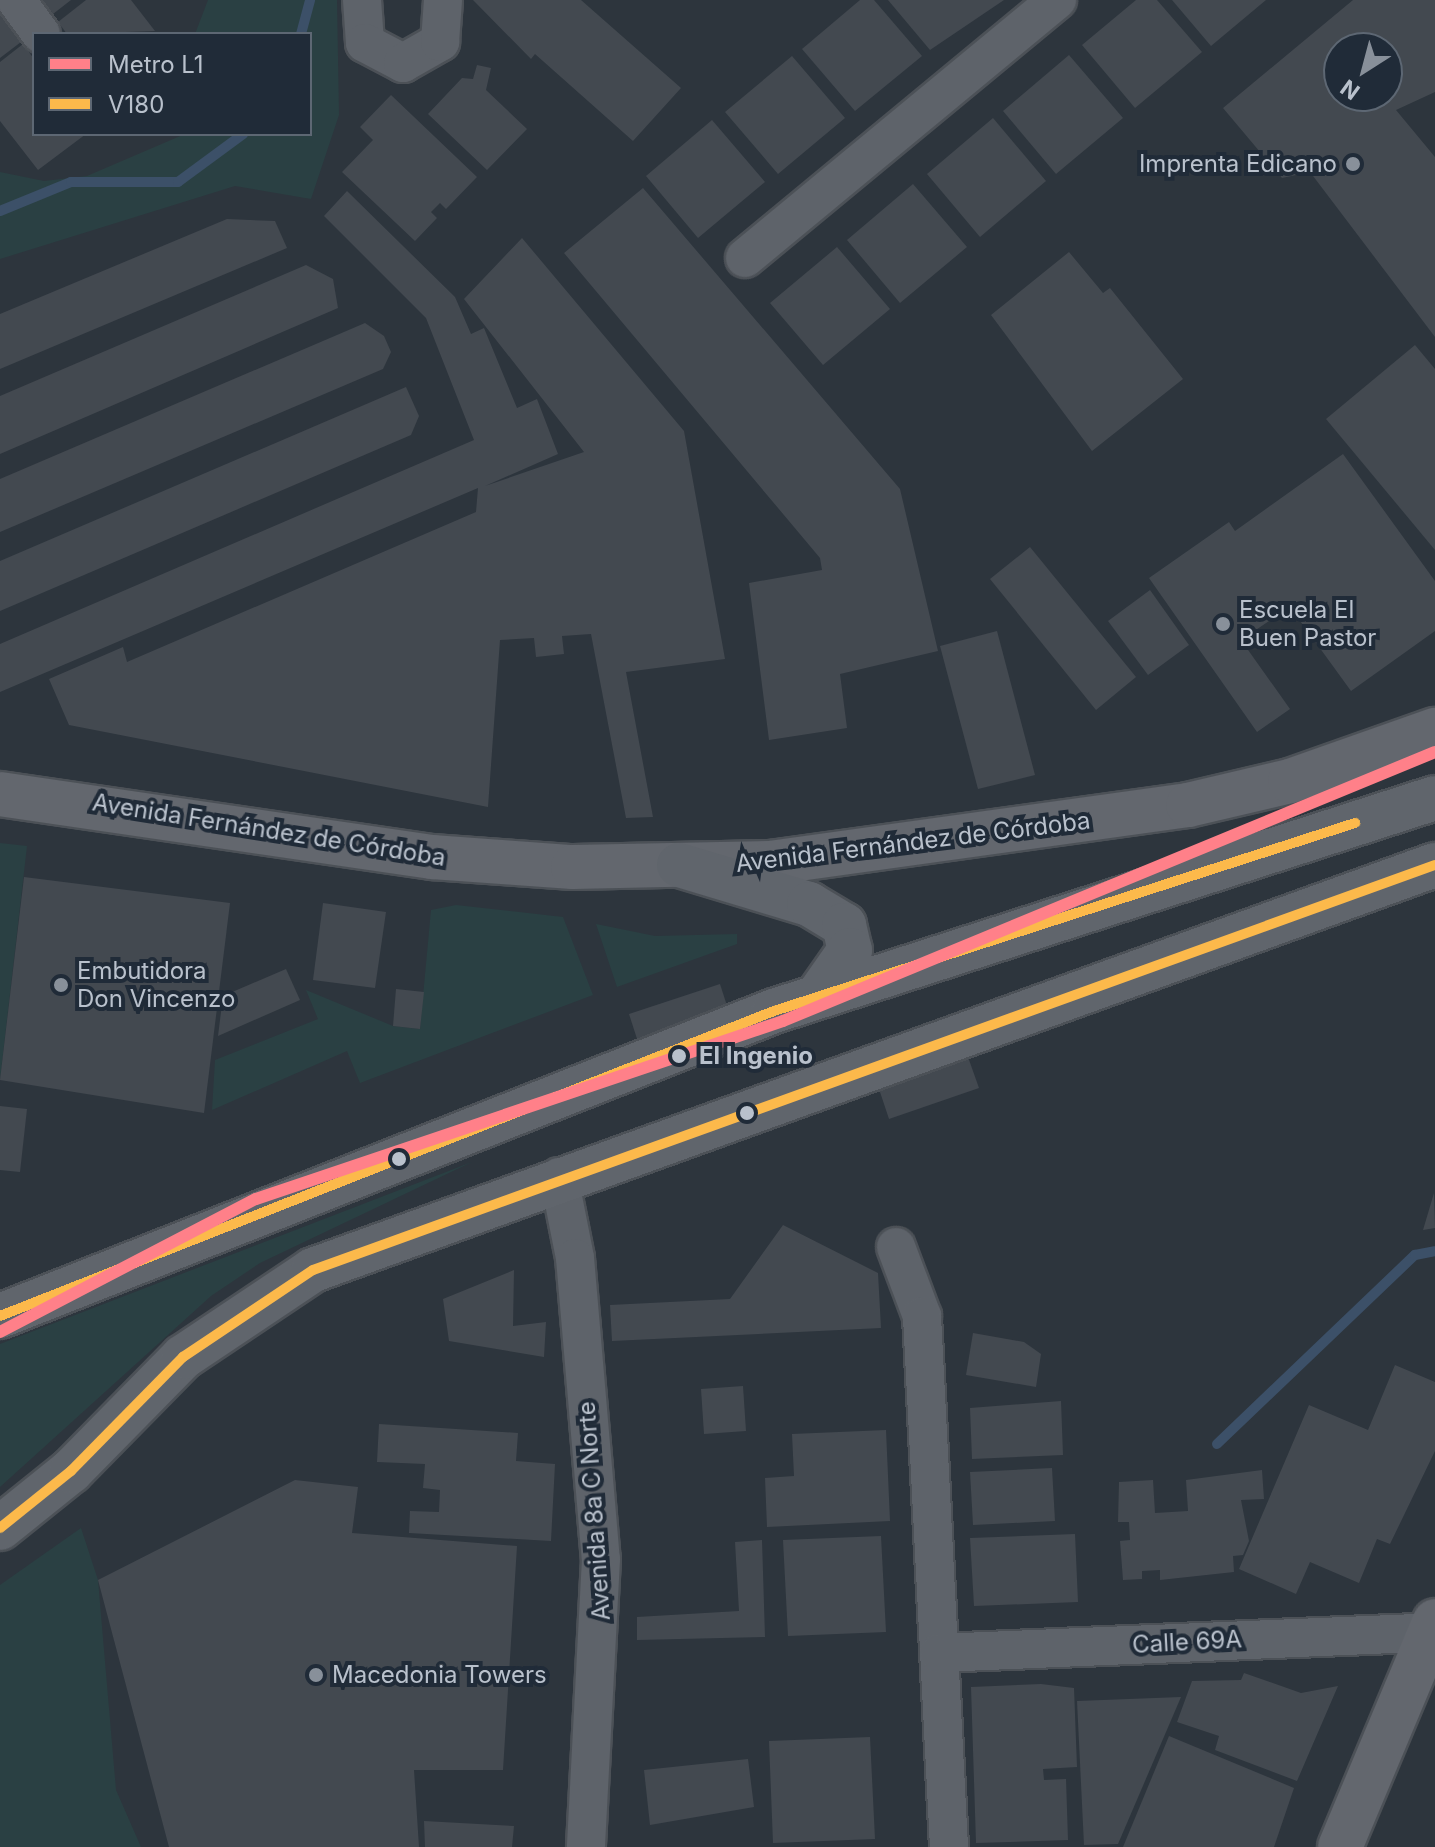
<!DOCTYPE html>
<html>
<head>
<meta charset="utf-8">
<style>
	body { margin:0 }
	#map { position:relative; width:1435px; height:1847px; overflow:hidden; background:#2d353d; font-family:Inter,sans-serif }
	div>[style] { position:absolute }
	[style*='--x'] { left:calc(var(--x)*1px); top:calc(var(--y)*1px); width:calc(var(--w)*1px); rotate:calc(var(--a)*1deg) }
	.green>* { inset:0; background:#2a4043 }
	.stream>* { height:10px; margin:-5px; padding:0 5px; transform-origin:5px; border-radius:5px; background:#3c5068 }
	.building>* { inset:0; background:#434950 }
	.roads { filter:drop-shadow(2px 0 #4c5157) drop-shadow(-2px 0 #4c5157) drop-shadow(0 2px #4c5157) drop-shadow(0 -2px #4c5157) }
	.minor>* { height:38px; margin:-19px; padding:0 19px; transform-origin:19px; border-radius:19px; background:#5e636a }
	.secondary>* { height:44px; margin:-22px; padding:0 22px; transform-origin:22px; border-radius:22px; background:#63676e }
	.primary>* { height:44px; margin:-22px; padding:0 22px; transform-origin:22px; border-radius:22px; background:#60656c }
	.bus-1>* { height:10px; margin:-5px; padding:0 5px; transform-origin:5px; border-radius:5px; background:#fcb94b }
	.metro-1>* { height:12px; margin:-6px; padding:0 6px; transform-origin:6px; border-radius:6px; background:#ff8089 }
	.dots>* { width:22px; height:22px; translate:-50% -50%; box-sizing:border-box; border:4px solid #202b38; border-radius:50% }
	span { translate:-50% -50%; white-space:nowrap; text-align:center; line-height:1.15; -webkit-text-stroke:8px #202b38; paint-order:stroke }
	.poi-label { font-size:24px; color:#b9c1cc }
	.right { translate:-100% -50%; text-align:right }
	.left { translate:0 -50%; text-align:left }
	.street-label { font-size:24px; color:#b9c1cc }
	.stop-label { font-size:24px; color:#b9c1cc; font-weight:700 }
	.legend { position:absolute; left:32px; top:32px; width:280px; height:104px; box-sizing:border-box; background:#202b38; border:2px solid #5d6773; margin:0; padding:10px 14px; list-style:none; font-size:24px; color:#b9c1cc }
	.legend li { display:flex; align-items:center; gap:16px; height:40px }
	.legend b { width:40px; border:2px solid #5d6773 }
	.north { position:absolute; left:1323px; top:32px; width:80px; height:80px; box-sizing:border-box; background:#202b38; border:2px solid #5d6773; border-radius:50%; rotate:216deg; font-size:22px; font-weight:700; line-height:32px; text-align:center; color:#b9c1cc }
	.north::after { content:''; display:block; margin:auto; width:28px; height:36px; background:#88909a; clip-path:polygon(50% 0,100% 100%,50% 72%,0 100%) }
</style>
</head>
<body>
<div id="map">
	<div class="green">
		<i style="clip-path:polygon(208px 0,337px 0,339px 115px,311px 199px,235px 186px,0 259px,0 172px,44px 181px,87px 176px,185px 134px,310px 134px,310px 34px,195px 34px)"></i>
		<i style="clip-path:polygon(0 843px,27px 846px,0 1080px)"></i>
		<i style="clip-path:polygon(456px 905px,563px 917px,593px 995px,360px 1083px,347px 1051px,212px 1110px,215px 1060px,318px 1019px,306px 990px,393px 1026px,420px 1029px,431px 910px)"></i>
		<i style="clip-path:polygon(596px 924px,655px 936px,737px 934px,737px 944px,617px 987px)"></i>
		<i style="clip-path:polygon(472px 1162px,260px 1263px,211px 1296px,0 1487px,0 1344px)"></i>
		<i style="clip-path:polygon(81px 1528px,98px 1580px,116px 1790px,141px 1847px,0 1847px,0 1585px)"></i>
	</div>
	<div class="stream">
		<i style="--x:301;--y:34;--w:35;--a:-75"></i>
		<i style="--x:0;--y:211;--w:77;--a:-22.2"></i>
		<i style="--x:71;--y:182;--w:107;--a:0"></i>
		<i style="--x:178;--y:182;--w:81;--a:-36.4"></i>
		<i style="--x:1217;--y:1444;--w:274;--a:-43.7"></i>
		<i style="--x:1415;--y:1255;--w:20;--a:-11"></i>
	</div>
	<div class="building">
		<i style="clip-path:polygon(42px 0,71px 0,53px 14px)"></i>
		<i style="clip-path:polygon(86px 0,131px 0,155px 31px,67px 34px,58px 22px)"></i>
		<i style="clip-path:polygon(473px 0,581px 0,681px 88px,633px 141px,535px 54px,531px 59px)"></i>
		<i style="clip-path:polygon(860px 0,874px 0,922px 56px,855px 111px,802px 49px)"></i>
		<i style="clip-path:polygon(888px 0,1004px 0,930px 50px)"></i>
		<i style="clip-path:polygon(1136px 0,1157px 0,1202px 52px,1135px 108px,1082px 45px)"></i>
		<i style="clip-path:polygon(1172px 0,1266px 0,1211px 46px)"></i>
		<i style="clip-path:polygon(evenodd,1353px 0,1435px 0,1435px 92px,1396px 110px,1435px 157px,1435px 337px,1310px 172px,1282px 178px,1223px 108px,1353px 0,1339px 48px,1387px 48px,1387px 96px,1339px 96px,1339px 48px)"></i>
		<i style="clip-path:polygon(0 14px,21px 42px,0 58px)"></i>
		<i style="clip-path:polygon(23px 44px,34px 59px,34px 134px,86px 134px,38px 170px,0 121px,0 62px)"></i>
		<i style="clip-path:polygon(1069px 55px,1123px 118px,1056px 174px,1003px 111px)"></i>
		<i style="clip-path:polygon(792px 56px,845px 118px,778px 174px,725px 112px)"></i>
		<i style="clip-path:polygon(477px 65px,491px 68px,486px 90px,527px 129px,487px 170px,428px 114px,462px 78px,473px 79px)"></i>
		<i style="clip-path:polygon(391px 95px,477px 177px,446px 209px,440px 203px,431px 212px,437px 218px,415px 241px,342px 172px,373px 140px,360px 127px)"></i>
		<i style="clip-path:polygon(993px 118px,1046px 181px,980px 237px,927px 174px)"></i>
		<i style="clip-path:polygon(712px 120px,765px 182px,698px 238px,646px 176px)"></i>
		<i style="clip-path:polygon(913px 184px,967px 247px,900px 303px,847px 240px)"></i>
		<i style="clip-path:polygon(643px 188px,900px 489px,938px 651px,840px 674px,847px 728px,769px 740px,749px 583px,822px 570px,820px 558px,564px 253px)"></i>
		<i style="clip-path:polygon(347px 191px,455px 297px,471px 334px,484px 328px,517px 408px,537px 399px,558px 454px,485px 486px,584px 452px,464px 299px,522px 238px,684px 431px,725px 659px,626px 672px,653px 817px,626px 818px,591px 634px,562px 636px,564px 654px,536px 657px,534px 638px,500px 640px,488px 807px,69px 725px,49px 679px,123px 647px,127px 662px,476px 512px,478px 488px,0 692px,0 644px,474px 440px,426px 318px,324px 216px)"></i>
		<i style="clip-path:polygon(227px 219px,275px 221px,287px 248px,0 369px,0 314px)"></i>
		<i style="clip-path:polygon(837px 247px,890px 309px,823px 365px,770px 303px)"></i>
		<i style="clip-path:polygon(1069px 252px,1103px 293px,1110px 288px,1183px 379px,1092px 451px,991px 315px)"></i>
		<i style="clip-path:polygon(306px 265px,333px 279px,338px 308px,0 454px,0 396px)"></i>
		<i style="clip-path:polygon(365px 323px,384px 336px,391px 352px,383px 369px,0 532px,0 479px)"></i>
		<i style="clip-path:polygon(1415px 345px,1435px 369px,1435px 550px,1326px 419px)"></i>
		<i style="clip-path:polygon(406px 387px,419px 416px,411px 435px,0 611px,0 561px)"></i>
		<i style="clip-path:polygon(1343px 454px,1435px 581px,1435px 631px,1351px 691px,1290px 607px,1241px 640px,1290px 709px,1257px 732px,1149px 578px,1229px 522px,1235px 531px)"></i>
		<i style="clip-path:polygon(1030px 547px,1136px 677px,1096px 710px,990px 579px)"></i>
		<i style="clip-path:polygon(1150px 590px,1189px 645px,1148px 675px,1108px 621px)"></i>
		<i style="clip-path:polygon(997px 631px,1035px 775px,978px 789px,940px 646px)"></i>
		<i style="clip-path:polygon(24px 877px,230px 903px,204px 1113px,0 1080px)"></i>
		<i style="clip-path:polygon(323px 903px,386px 912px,375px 988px,313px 980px)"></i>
		<i style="clip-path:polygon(286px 969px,300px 1000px,218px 1036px,223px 996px)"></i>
		<i style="clip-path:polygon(720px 984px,730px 1015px,639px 1045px,629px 1014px)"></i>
		<i style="clip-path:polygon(396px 989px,424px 992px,420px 1029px,393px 1026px)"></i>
		<i style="clip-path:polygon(968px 1057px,979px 1088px,889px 1119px,879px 1089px)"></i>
		<i style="clip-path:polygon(0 1106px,27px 1109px,20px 1172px,0 1170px)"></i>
		<i style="clip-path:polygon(1434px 1193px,1435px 1228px,1423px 1230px)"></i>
		<i style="clip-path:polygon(783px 1225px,878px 1273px,881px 1328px,612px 1341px,610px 1305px,730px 1299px)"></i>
		<i style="clip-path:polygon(514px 1270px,513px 1326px,546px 1322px,544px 1357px,449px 1341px,443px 1299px)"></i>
		<i style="clip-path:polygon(973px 1333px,1024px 1342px,1041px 1354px,1036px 1387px,966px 1375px)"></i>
		<i style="clip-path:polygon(1395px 1365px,1435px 1382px,1435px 1451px,1390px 1544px,1377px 1539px,1359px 1583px,1310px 1562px,1296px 1594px,1239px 1569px,1309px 1405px,1368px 1430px)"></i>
		<i style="clip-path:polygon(743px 1386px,746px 1431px,704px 1434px,701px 1389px)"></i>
		<i style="clip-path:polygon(1061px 1401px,1063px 1455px,972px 1459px,970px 1408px)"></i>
		<i style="clip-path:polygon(379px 1424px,518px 1433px,516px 1461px,555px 1464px,551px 1541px,409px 1533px,410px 1511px,439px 1512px,440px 1490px,423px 1488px,425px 1464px,377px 1462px)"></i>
		<i style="clip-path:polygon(886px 1430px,890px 1521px,767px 1527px,765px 1478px,794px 1476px,792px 1434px)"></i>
		<i style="clip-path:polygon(1052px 1468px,1055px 1521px,973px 1525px,970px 1472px)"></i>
		<i style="clip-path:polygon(1262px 1470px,1264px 1499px,1241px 1500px,1249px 1541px,1243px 1555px,1233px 1556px,1234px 1572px,1160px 1580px,1160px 1570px,1142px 1571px,1142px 1579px,1123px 1580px,1120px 1541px,1130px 1540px,1129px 1522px,1118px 1522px,1119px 1482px,1153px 1480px,1155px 1513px,1188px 1511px,1186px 1480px)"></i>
		<i style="clip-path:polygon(295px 1480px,358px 1487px,352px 1533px,517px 1546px,503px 1770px,414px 1770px,419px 1847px,169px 1847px,98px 1580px)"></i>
		<i style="clip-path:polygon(1075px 1534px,1078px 1602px,974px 1606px,970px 1538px)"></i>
		<i style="clip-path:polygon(881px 1536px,886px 1632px,788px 1636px,783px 1540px)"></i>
		<i style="clip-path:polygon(762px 1540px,765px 1637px,637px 1640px,637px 1617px,739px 1611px,735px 1542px)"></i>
		<i style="clip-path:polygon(1244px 1673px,1301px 1693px,1338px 1686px,1297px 1781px,1215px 1750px,1219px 1736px,1177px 1722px,1192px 1681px,1241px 1680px)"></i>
		<i style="clip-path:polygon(1041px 1684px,1074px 1688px,1077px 1767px,1043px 1769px,1044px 1780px,1066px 1779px,1068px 1840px,976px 1843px,971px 1687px)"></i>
		<i style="clip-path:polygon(1181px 1697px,1118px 1844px,1084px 1845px,1077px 1701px)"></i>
		<i style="clip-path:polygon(1169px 1736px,1294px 1788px,1274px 1847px,1123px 1847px)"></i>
		<i style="clip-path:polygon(870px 1737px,875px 1839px,773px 1843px,769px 1741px)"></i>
		<i style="clip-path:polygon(748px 1759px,754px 1807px,650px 1825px,644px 1770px)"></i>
		<i style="clip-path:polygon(424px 1821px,514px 1826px,512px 1847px,425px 1847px)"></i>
	</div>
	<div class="roads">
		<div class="minor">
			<i style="--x:16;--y:0;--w:42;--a:53.7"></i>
			<i style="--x:362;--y:0;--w:43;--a:86"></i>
			<i style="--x:365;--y:43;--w:43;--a:27.8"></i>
			<i style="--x:403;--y:63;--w:43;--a:-29.6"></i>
			<i style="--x:440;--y:42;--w:42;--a:-85.9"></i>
			<i style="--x:745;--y:258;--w:405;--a:-39.6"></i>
			<i style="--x:559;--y:1177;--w:83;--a:78.8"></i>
			<i style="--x:575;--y:1258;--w:302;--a:85.1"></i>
			<i style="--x:601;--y:1559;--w:288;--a:93"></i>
			<i style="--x:896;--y:1247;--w:74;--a:69.4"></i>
			<i style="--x:922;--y:1316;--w:532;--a:87.09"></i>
			<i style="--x:939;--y:1653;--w:496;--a:-2.4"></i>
		</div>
		<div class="secondary">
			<i style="--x:0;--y:794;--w:437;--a:8.3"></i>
			<i style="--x:432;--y:857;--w:141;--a:4.1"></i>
			<i style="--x:573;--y:867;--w:197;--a:-1.2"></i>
			<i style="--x:770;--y:863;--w:422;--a:-7.9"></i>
			<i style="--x:1188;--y:805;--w:105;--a:-13.2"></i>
			<i style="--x:1290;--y:781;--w:154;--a:-19.4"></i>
			<i style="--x:1340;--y:1847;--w:245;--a:-67.2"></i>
		</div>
		<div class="primary">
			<i style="--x:679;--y:865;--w:136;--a:16.7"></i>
			<i style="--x:809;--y:904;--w:41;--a:31"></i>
			<i style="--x:844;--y:925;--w:26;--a:77"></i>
			<i style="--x:850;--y:950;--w:57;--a:125.1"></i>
			<i style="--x:0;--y:1316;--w:832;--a:-21.51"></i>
			<i style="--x:774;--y:1011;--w:694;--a:-17.86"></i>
			<i style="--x:0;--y:1528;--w:91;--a:-38.8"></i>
			<i style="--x:71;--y:1471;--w:160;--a:-45.5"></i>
			<i style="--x:183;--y:1357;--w:156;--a:-33.8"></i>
			<i style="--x:313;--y:1270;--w:1193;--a:-19.85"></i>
		</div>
	</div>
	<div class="bus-1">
		<i style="--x:0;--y:1316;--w:832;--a:-21.51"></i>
		<i style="--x:774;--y:1011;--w:611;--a:-17.93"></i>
		<i style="--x:0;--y:1528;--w:91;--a:-38.8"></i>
		<i style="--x:71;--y:1471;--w:160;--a:-45.5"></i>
		<i style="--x:183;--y:1357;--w:156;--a:-33.8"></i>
		<i style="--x:313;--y:1270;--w:1193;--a:-19.85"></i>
	</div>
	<div class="metro-1">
		<i style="--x:0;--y:1332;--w:288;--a:-27.5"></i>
		<i style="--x:256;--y:1199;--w:556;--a:-18.66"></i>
		<i style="--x:783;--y:1021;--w:705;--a:-22.42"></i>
	</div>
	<div class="dots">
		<i style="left:1353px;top:164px;background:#88909a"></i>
		<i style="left:1223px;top:624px;background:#88909a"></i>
		<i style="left:61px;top:985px;background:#88909a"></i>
		<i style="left:679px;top:1056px;background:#b9c1cc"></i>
		<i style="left:747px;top:1113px;background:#b9c1cc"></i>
		<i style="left:399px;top:1159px;background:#b9c1cc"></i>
		<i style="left:316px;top:1675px;background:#88909a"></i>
	</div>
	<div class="poi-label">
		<span class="right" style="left:1337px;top:164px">Imprenta Edicano</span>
		<span class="left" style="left:1239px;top:624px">Escuela El<br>Buen Pastor</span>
		<span class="left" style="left:77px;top:985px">Embutidora<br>Don Vincenzo</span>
		<span class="left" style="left:332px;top:1675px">Macedonia Towers</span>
	</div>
	<div class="street-label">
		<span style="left:269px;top:830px;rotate:9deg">Avenida Fernández de Córdoba</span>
		<span style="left:913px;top:842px;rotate:-7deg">Avenida Fernández de Córdoba</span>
		<span style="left:594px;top:1511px;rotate:-94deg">Avenida 8a C Norte</span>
		<span style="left:1187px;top:1642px;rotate:-3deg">Calle 69A</span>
	</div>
	<div class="stop-label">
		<span class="left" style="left:699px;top:1056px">El Ingenio</span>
	</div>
	<ul class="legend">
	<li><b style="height:10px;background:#ff8089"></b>Metro L1</li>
	<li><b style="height:10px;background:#fcb94b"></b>V180</li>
	</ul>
	<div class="north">N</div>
</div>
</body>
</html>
